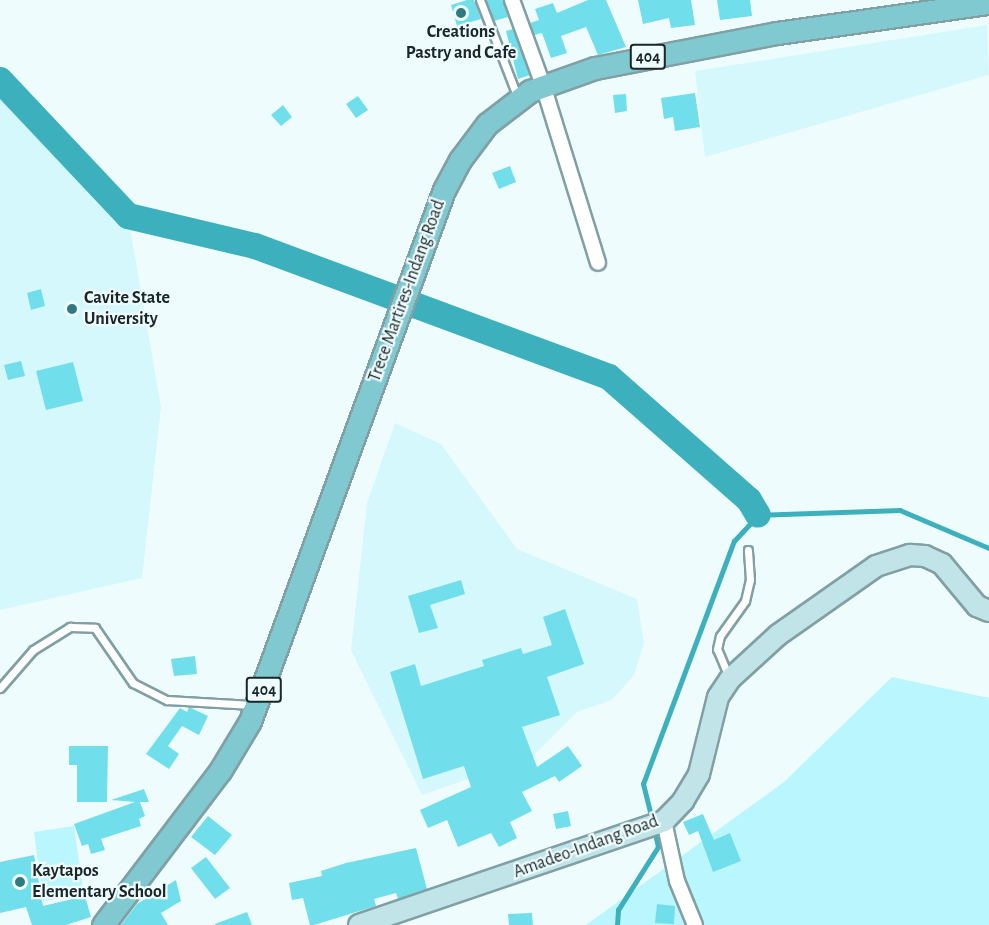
<!DOCTYPE html>
<html>
<head>
<meta charset="utf-8">
<style>
	body { margin:0 }
	#map { position:relative; width:989px; height:925px; overflow:hidden; background:#effcfe; font-family:"Alegreya Sans",sans-serif }
	div>[style] { position:absolute }
	[style*='--x'] { left:calc(var(--x)*1px); top:calc(var(--y)*1px); width:calc(var(--w)*1px); rotate:calc(var(--a)*1deg) }
	.built>* { inset:0; background:#d5f8fd }
	.green>* { inset:0; background:#baf6fd }
	.stream>* { height:4.5px; margin:-2.25px; padding:0 2.25px; transform-origin:2.25px; border-radius:2.25px; background:#3db0bd }
	.river>* { height:26px; margin:-13px; padding:0 13px; transform-origin:13px; border-radius:13px; background:#3db0bd }
	.building>* { inset:0; background:#71deeb }
	.roads { filter:drop-shadow(2px 0 #80a0a4) drop-shadow(-2px 0 #80a0a4) drop-shadow(0 2px #80a0a4) drop-shadow(0 -2px #80a0a4) }
	.lane>* { height:7px; margin:-3.5px; padding:0 3.5px; transform-origin:3.5px; border-radius:3.5px; background:#fff }
	.street>* { height:14px; margin:-7px; padding:0 7px; transform-origin:7px; border-radius:7px; background:#fff }
	.secondary>* { height:20px; margin:-10px; padding:0 10px; transform-origin:10px; border-radius:10px; background:#c0e4e8 }
	.primary>* { height:21px; margin:-10.5px; padding:0 10.5px; transform-origin:10.5px; border-radius:10.5px; background:#80c9d1 }
	.dots>* { width:16px; height:16px; translate:-50% -50%; box-sizing:border-box; border:3px solid #effcfe; border-radius:50% }
	span { translate:-50% -50%; white-space:nowrap; text-align:center; line-height:1.15; -webkit-text-stroke:4.5px #effcfe; paint-order:stroke }
	.shield-label span { padding:2px 4px; background:#effcfe; border:2px solid; border-radius:4px; -webkit-text-stroke-width:0 }
	.shield-label { font-size:16px; color:#1a2628; font-weight:700 }
	.poi-label { font-size:18px; color:#1a2628; font-weight:700 }
	.left { translate:0 -50%; text-align:left }
	.street-label { font-size:18px; color:#1a2628 }
</style>
</head>
<body>
<div id="map">
	<div class="built">
		<i style="clip-path:polygon(987px 25px,989px 75px,705px 157px,695px 71px)"></i>
		<i style="clip-path:polygon(0 80px,128px 216px,161px 407px,142px 578px,0 610px)"></i>
		<i style="clip-path:polygon(395px 423px,441px 444px,517px 549px,637px 599px,644px 643px,634px 675px,612px 700px,577px 712px,532px 757px,422px 795px,351px 650px,367px 503px)"></i>
	</div>
	<div class="green">
		<i style="clip-path:polygon(892px 677px,989px 698px,989px 925px,586px 925px,784px 782px)"></i>
		<i style="clip-path:polygon(74px 826px,84px 895px,43px 901px,34px 832px)"></i>
	</div>
	<div class="stream">
		<i style="--x:652;--y:820;--w:37;--a:-104"></i>
		<i style="--x:643;--y:784;--w:259;--a:-69.5"></i>
		<i style="--x:734;--y:541;--w:35;--a:-47"></i>
		<i style="--x:758;--y:515;--w:142;--a:-2"></i>
		<i style="--x:900;--y:510;--w:97;--a:23.1"></i>
		<i style="--x:617;--y:925;--w:15;--a:-86"></i>
		<i style="--x:618;--y:910;--w:75;--a:-57.6"></i>
		<i style="--x:658;--y:847;--w:18;--a:-103"></i>
	</div>
	<div class="river">
		<i style="--x:0;--y:80;--w:187;--a:46.7"></i>
		<i style="--x:128;--y:216;--w:130;--a:13.3"></i>
		<i style="--x:255;--y:246;--w:377;--a:20.3"></i>
		<i style="--x:609;--y:377;--w:186;--a:41.3"></i>
		<i style="--x:749;--y:500;--w:17;--a:59"></i>
	</div>
	<div class="building">
		<i style="clip-path:polygon(467px 0,474px 0,481px 19px,457px 26px,451px 5px)"></i>
		<i style="clip-path:polygon(486px 0,503px 0,508px 17px,494px 21px)"></i>
		<i style="clip-path:polygon(588px 0,606px 0,626px 47px,598px 55px,586px 27px,561px 36px,567px 53px,551px 58px,542px 33px,534px 35px,530px 23px,539px 20px,535px 9px,553px 3px,557px 13px)"></i>
		<i style="clip-path:polygon(638px 0,691px 0,695px 25px,671px 28px,669px 18px,643px 24px)"></i>
		<i style="clip-path:polygon(717px 0,750px 0,752px 16px,720px 20px)"></i>
		<i style="clip-path:polygon(513px 29px,530px 75px,518px 79px,506px 31px)"></i>
		<i style="clip-path:polygon(695px 93px,700px 127px,675px 131px,673px 117px,664px 119px,661px 98px)"></i>
		<i style="clip-path:polygon(626px 94px,627px 111px,615px 113px,613px 95px)"></i>
		<i style="clip-path:polygon(358px 96px,368px 110px,356px 118px,346px 104px)"></i>
		<i style="clip-path:polygon(283px 105px,292px 117px,281px 126px,271px 115px)"></i>
		<i style="clip-path:polygon(510px 166px,516px 182px,499px 189px,492px 173px)"></i>
		<i style="clip-path:polygon(41px 289px,45px 306px,31px 310px,27px 293px)"></i>
		<i style="clip-path:polygon(21px 361px,25px 376px,8px 380px,4px 365px)"></i>
		<i style="clip-path:polygon(73px 362px,83px 401px,46px 410px,36px 371px)"></i>
		<i style="clip-path:polygon(461px 580px,465px 594px,430px 605px,438px 628px,419px 633px,408px 596px)"></i>
		<i style="clip-path:polygon(565px 609px,584px 664px,547px 677px,560px 715px,522px 727px,537px 767px,568px 746px,582px 766px,559px 782px,555px 776px,522px 792px,532px 811px,510px 822px,517px 838px,499px 847px,491px 833px,458px 847px,447px 820px,428px 828px,420px 810px,471px 787px,464px 766px,423px 779px,390px 672px,415px 664px,421px 686px,484px 666px,482px 660px,521px 648px,523px 654px,552px 645px,543px 617px)"></i>
		<i style="clip-path:polygon(195px 656px,197px 674px,174px 676px,171px 659px)"></i>
		<i style="clip-path:polygon(189px 707px,208px 716px,199px 735px,182px 726px,168px 746px,179px 754px,169px 769px,146px 754px,180px 708px,187px 712px)"></i>
		<i style="clip-path:polygon(69px 746px,108px 746px,107px 802px,77px 802px,77px 765px,69px 765px)"></i>
		<i style="clip-path:polygon(144px 789px,149px 802px,140px 802px,145px 816px,139px 819px,141px 826px,101px 839px,105px 850px,91px 854px,88px 844px,82px 846px,74px 824px,135px 802px,111px 800px)"></i>
		<i style="clip-path:polygon(568px 811px,571px 826px,556px 829px,553px 814px)"></i>
		<i style="clip-path:polygon(703px 814px,714px 840px,730px 833px,741px 861px,713px 872px,698px 831px,689px 835px,683px 822px)"></i>
		<i style="clip-path:polygon(208px 816px,232px 835px,215px 855px,191px 837px)"></i>
		<i style="clip-path:polygon(416px 848px,427px 889px,398px 899px,396px 893px,374px 899px,376px 906px,314px 925px,310px 925px,303px 898px,292px 900px,289px 883px,322px 876px,321px 871px,346px 863px)"></i>
		<i style="clip-path:polygon(34px 855px,43px 906px,85px 896px,91px 917px,66px 925px,32px 925px,26px 907px,0 913px,0 862px)"></i>
		<i style="clip-path:polygon(206px 857px,230px 888px,215px 899px,191px 868px)"></i>
		<i style="clip-path:polygon(176px 880px,181px 901px,161px 913px,168px 925px,121px 925px,137px 904px)"></i>
		<i style="clip-path:polygon(657px 904px,675px 906px,674px 924px,655px 923px)"></i>
		<i style="clip-path:polygon(247px 912px,252px 925px,215px 925px,215px 924px)"></i>
		<i style="clip-path:polygon(532px 913px,533px 925px,509px 925px,508px 914px)"></i>
	</div>
	<div class="roads">
		<div class="lane">
			<i style="--x:480;--y:0;--w:103;--a:68.9"></i>
			<i style="--x:729;--y:677;--w:30;--a:-113"></i>
			<i style="--x:717;--y:649;--w:13;--a:-77"></i>
			<i style="--x:720;--y:636;--w:43;--a:-54.5"></i>
			<i style="--x:745;--y:601;--w:22;--a:-77"></i>
			<i style="--x:750;--y:580;--w:30;--a:-94"></i>
			<i style="--x:0;--y:688;--w:50;--a:-49"></i>
			<i style="--x:33;--y:650;--w:44;--a:-31.9"></i>
			<i style="--x:70;--y:627;--w:25;--a:2"></i>
			<i style="--x:95;--y:628;--w:67;--a:55.4"></i>
			<i style="--x:133;--y:683;--w:38;--a:27"></i>
			<i style="--x:167;--y:700;--w:85;--a:3.4"></i>
		</div>
		<div class="street">
			<i style="--x:512;--y:0;--w:90;--a:70"></i>
			<i style="--x:543;--y:85;--w:186;--a:72.8"></i>
			<i style="--x:664;--y:821;--w:61;--a:77.8"></i>
			<i style="--x:677;--y:881;--w:48;--a:67.8"></i>
		</div>
		<div class="secondary">
			<i style="--x:359;--y:925;--w:322;--a:-18.8"></i>
			<i style="--x:664;--y:821;--w:28;--a:-46"></i>
			<i style="--x:683;--y:801;--w:31;--a:-59"></i>
			<i style="--x:699;--y:774;--w:79;--a:-76.1"></i>
			<i style="--x:718;--y:697;--w:22;--a:-56"></i>
			<i style="--x:730;--y:679;--w:65;--a:-42.5"></i>
			<i style="--x:778;--y:635;--w:120;--a:-35.1"></i>
			<i style="--x:876;--y:566;--w:36;--a:-18"></i>
			<i style="--x:910;--y:555;--w:15;--a:4"></i>
			<i style="--x:925;--y:556;--w:19;--a:25"></i>
			<i style="--x:942;--y:564;--w:55;--a:50.2"></i>
			<i style="--x:977;--y:606;--w:13;--a:23"></i>
		</div>
		<div class="primary">
			<i style="--x:103;--y:925;--w:193;--a:-52.8"></i>
			<i style="--x:220;--y:771;--w:58;--a:-59"></i>
			<i style="--x:250;--y:721;--w:565;--a:-69.93"></i>
			<i style="--x:444;--y:190;--w:34;--a:-62"></i>
			<i style="--x:460;--y:160;--w:45;--a:-53.1"></i>
			<i style="--x:487;--y:124;--w:54;--a:-37.5"></i>
			<i style="--x:530;--y:91;--w:69;--a:-19.5"></i>
			<i style="--x:595;--y:68;--w:185;--a:-10.9"></i>
			<i style="--x:777;--y:33;--w:214;--a:-8.1"></i>
		</div>
	</div>
	<div class="dots">
		<i style="left:461px;top:13px;background:#317981"></i>
		<i style="left:72px;top:309px;background:#317981"></i>
		<i style="left:20px;top:882px;background:#317981"></i>
	</div>
	<div class="shield-label">
		<span style="left:648px;top:57px">404</span>
		<span style="left:264px;top:690px">404</span>
	</div>
	<div class="poi-label">
		<span style="left:461px;top:43px">Creations<br>Pastry and Cafe</span>
		<span class="left" style="left:84px;top:309px">Cavite State<br>University</span>
		<span class="left" style="left:32px;top:882px">Kaytapos<br>Elementary School</span>
	</div>
	<div class="street-label">
		<span style="left:407px;top:291px;rotate:-70deg">Trece Martires-Indang Road</span>
		<span style="left:586px;top:847px;rotate:-20deg">Amadeo-Indang Road</span>
	</div>
</div>
</body>
</html>
